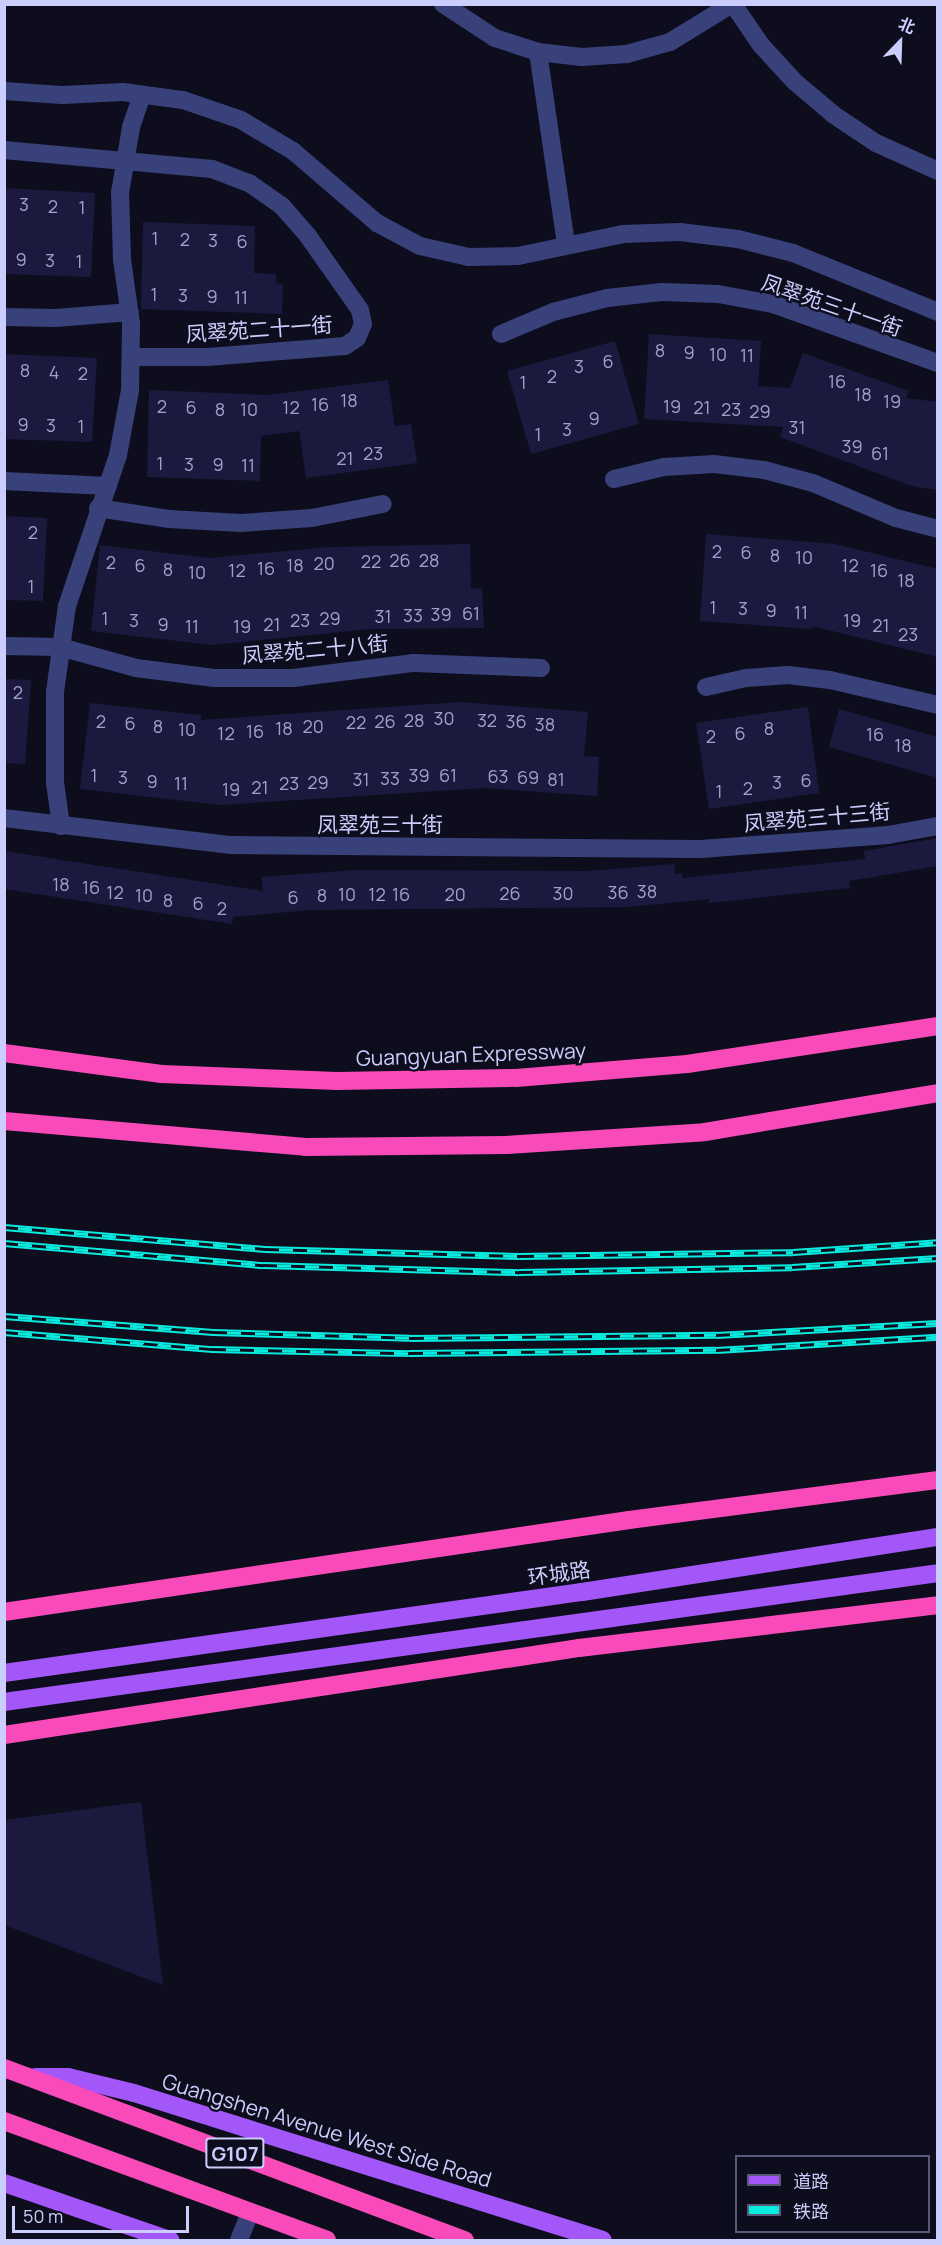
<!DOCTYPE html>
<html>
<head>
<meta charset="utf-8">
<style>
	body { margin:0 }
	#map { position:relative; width:942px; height:2245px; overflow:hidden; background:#0d0d1d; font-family:Manrope,"Noto Sans SC",sans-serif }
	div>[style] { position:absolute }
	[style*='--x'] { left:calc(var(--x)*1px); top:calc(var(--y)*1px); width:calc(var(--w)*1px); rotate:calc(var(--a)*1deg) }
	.building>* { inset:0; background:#1b1a3e }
	.minor>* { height:18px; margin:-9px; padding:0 9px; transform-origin:9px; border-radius:9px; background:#39417b }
	.major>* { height:18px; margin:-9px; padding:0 9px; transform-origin:9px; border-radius:9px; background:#a357f8 }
	.highway>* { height:18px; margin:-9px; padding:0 9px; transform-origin:9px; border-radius:9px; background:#f84bb9 }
	.rail>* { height:7px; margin-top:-3.5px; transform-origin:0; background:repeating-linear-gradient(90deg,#0d0d1d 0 14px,#09ebde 0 28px); box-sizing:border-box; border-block:2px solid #09ebde }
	span { translate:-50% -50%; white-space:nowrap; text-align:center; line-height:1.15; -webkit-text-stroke:4.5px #0d0d1d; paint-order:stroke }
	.number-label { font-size:18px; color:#9fa0cd }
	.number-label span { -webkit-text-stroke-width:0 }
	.shield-label span { padding:2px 4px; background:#0d0d1d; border:2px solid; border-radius:4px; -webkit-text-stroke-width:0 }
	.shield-label { font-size:20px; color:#cbcdfd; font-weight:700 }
	.street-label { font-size:21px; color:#cbcdfd }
	.frame { position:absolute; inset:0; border:6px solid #cbcdfd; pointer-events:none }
	.legend { position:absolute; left:735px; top:2155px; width:195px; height:78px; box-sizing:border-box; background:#0d0d1d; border:2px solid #595a77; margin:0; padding:8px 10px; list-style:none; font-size:18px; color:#cbcdfd }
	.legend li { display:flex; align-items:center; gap:12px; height:30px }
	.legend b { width:30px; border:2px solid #595a77 }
	.north { position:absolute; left:870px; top:12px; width:60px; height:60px; -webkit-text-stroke:4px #0d0d1d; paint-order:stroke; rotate:23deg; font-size:16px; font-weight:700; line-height:24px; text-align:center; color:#cbcdfd }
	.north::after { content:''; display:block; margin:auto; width:21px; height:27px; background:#cbcdfd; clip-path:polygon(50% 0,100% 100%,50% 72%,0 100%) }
	.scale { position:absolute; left:12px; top:2206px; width:177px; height:27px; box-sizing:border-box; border:3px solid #cbcdfd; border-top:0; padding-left:8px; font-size:18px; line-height:21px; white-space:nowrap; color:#cbcdfd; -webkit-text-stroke:4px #0d0d1d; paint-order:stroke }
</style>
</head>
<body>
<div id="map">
	<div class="building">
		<i style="clip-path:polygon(4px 188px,95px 193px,91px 277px,4px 274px)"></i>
		<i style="clip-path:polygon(143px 222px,255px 226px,254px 273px,276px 274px,276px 283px,283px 284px,282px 314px,141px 309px)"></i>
		<i style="clip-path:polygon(649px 334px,761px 341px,758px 386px,790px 388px,803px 353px,909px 391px,906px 398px,938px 402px,938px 490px,912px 486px,780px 437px,783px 427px,644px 419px)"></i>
		<i style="clip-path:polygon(615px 341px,639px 424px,531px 454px,507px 371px)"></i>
		<i style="clip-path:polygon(4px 354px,97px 358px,92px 442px,4px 439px)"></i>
		<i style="clip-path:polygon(388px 380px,395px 426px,411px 424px,417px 463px,306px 478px,299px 431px,261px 436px,260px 481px,147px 477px,149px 390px,268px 395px)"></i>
		<i style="clip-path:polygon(4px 516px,47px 518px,43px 601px,4px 600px)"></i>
		<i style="clip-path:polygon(706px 534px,835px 544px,938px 569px,938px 657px,812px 626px,812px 629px,700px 621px)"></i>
		<i style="clip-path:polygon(470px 544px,471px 589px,482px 588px,484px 628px,371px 629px,212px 645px,91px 631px,100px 545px,209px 558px,330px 547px)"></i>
		<i style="clip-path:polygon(6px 679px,31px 680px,25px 764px,4px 763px)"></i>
		<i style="clip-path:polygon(460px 702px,588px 712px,584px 756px,599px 757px,597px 796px,485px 788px,220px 805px,80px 789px,90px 703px,201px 715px,201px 720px)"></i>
		<i style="clip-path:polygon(808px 707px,819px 793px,709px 809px,696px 723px)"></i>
		<i style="clip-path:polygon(839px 709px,938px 737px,938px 778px,829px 747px)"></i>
		<i style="clip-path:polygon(938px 838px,938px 866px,849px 881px,850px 888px,709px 903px,709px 899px,628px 907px,311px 910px,233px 917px,232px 924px,4px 889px,4px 851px,263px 891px,261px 877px,355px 870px,588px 871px,674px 864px,675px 874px,682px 873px,683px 878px,865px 859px,864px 851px)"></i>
		<i style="clip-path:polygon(141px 1802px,163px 1985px,4px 1925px,4px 1820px)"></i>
	</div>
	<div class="minor">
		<i style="--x:443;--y:4;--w:62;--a:33.2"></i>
		<i style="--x:495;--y:38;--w:45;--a:18"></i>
		<i style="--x:538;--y:52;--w:44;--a:6.5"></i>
		<i style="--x:582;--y:57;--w:45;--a:-3.8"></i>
		<i style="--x:627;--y:54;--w:45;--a:-15.6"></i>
		<i style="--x:670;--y:42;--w:73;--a:-31.5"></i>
		<i style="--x:733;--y:4;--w:50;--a:55.7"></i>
		<i style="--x:761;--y:45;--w:50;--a:47.4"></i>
		<i style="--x:795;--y:82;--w:51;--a:40.2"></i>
		<i style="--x:834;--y:115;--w:50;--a:33.7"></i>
		<i style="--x:876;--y:143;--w:68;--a:24.3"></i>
		<i style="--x:538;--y:52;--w:193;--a:81.7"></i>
		<i style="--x:4;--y:91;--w:58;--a:3.9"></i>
		<i style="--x:62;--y:95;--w:61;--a:-2.8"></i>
		<i style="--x:123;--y:92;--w:61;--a:7.6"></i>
		<i style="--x:183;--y:100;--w:61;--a:19"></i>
		<i style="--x:241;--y:120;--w:61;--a:30.8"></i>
		<i style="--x:293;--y:151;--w:111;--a:40.6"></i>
		<i style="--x:377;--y:223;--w:49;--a:28.1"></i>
		<i style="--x:420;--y:246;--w:50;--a:12.7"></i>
		<i style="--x:469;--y:257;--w:49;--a:-1.2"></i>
		<i style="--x:518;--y:256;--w:107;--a:-11.8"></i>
		<i style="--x:623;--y:234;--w:57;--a:-2"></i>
		<i style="--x:680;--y:232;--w:58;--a:6.9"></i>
		<i style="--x:738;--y:239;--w:57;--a:14.3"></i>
		<i style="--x:793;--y:253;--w:157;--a:22.1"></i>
		<i style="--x:4;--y:150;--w:209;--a:5.2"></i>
		<i style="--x:212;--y:169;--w:40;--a:21"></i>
		<i style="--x:249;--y:183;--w:40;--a:34.9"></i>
		<i style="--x:282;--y:206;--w:40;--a:49"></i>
		<i style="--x:308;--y:236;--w:90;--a:54.9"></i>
		<i style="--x:360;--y:310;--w:14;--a:78"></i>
		<i style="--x:363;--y:324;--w:15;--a:113"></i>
		<i style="--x:357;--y:338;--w:14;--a:146"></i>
		<i style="--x:345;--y:346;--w:138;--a:175.4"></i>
		<i style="--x:207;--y:357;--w:75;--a:180"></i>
		<i style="--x:4;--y:317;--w:52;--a:1.1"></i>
		<i style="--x:56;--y:318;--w:74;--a:-4.6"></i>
		<i style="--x:501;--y:334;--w:56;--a:-22.9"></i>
		<i style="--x:553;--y:312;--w:56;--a:-14.5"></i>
		<i style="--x:607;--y:298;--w:55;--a:-6.2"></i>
		<i style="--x:662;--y:292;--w:56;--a:2"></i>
		<i style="--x:718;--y:294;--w:56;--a:10.3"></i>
		<i style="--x:773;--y:304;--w:175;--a:19.7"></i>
		<i style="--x:614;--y:479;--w:51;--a:-13.5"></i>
		<i style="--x:664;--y:467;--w:50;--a:-3.4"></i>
		<i style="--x:714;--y:464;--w:50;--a:6.8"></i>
		<i style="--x:764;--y:470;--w:51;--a:14.9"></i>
		<i style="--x:813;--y:483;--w:90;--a:22.9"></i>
		<i style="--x:896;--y:518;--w:43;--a:14.7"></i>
		<i style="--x:4;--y:481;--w:104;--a:2.8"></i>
		<i style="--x:98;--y:508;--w:72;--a:8.8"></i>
		<i style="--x:169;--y:519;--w:72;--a:3.2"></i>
		<i style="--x:241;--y:523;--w:71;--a:-4"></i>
		<i style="--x:312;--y:518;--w:72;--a:-11.2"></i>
		<i style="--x:4;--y:646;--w:56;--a:1"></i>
		<i style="--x:60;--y:647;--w:79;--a:15.4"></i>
		<i style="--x:136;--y:668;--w:79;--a:7.3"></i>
		<i style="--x:214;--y:678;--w:79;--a:0"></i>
		<i style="--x:293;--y:678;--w:122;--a:-7.1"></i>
		<i style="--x:414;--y:663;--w:127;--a:2.3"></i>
		<i style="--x:706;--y:687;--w:41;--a:-12.7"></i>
		<i style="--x:746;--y:678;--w:42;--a:-4.1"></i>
		<i style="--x:788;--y:675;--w:42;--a:6.8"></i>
		<i style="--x:830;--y:680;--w:111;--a:13"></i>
		<i style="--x:4;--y:818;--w:229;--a:6.8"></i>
		<i style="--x:231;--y:845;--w:470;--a:0.5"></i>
		<i style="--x:701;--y:849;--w:188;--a:-4.3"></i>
		<i style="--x:888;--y:835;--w:51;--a:-10.2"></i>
		<i style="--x:61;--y:826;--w:44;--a:-97.8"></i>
		<i style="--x:55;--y:782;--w:90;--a:-90"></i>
		<i style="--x:55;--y:692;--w:87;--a:-82.1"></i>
		<i style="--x:67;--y:606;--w:159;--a:-71.3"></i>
		<i style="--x:118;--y:455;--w:66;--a:-79.5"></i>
		<i style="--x:130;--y:390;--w:66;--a:-89.1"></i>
		<i style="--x:131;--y:324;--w:66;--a:-97.9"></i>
		<i style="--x:122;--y:259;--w:66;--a:-91.7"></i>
		<i style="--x:120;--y:193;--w:67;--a:-80.5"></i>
		<i style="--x:131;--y:127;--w:34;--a:-71"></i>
		<i style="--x:239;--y:2240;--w:29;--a:-68"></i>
	</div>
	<div class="major">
		<i style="--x:4;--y:1673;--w:584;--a:-7.98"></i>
		<i style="--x:582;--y:1592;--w:360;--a:-8.8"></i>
		<i style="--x:4;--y:1702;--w:943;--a:-7.86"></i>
		<i style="--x:35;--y:2077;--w:33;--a:0"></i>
		<i style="--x:68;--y:2077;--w:68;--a:13.6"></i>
		<i style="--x:134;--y:2093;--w:491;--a:17.4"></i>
		<i style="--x:4;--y:2183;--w:176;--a:19"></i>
	</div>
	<div class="highway">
		<i style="--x:4;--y:1053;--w:159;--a:7.6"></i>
		<i style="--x:162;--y:1074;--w:175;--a:2.3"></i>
		<i style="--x:337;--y:1081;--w:179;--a:-1"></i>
		<i style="--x:516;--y:1078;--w:172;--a:-4.7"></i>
		<i style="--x:687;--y:1064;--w:254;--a:-8.6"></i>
		<i style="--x:4;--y:1121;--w:303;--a:4.9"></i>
		<i style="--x:306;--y:1147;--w:200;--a:-0.6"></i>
		<i style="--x:506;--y:1145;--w:199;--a:-3.7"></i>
		<i style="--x:705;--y:1132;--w:236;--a:-9.5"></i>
		<i style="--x:4;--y:1612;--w:632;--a:-8.37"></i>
		<i style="--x:629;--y:1520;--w:312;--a:-7.4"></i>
		<i style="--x:4;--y:1735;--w:582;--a:-8.6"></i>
		<i style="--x:579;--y:1648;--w:362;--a:-6.8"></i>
		<i style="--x:4;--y:2068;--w:492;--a:20.5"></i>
		<i style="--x:4;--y:2121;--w:344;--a:20.2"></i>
	</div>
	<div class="rail">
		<i style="--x:4;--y:1227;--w:262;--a:4.8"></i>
		<i style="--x:265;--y:1249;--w:255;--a:1.6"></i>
		<i style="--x:520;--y:1256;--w:273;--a:-0.8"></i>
		<i style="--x:793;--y:1252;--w:145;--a:-3.9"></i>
		<i style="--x:4;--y:1243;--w:260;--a:4.9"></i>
		<i style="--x:263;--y:1265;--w:256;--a:1.6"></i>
		<i style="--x:519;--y:1272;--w:273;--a:-1"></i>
		<i style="--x:792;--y:1267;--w:146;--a:-3.5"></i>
		<i style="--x:4;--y:1316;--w:210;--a:4.4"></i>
		<i style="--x:213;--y:1332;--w:197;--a:1.7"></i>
		<i style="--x:410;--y:1338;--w:306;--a:-0.6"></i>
		<i style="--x:716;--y:1335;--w:222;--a:-3.1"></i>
		<i style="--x:4;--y:1332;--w:209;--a:4.7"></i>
		<i style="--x:212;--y:1349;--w:197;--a:1.2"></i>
		<i style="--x:409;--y:1353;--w:307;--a:-0.6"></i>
		<i style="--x:716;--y:1350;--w:222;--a:-3.4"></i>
	</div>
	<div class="number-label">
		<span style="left:24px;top:204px">3</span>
		<span style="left:53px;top:206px">2</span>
		<span style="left:82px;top:207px">1</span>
		<span style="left:155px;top:238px">1</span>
		<span style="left:185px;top:239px">2</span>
		<span style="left:213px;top:240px">3</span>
		<span style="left:242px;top:241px">6</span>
		<span style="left:21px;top:259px">9</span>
		<span style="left:50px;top:260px">3</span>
		<span style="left:79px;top:261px">1</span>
		<span style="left:154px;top:294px">1</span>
		<span style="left:183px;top:295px">3</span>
		<span style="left:212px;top:296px">9</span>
		<span style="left:241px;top:297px">11</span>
		<span style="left:660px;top:350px">8</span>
		<span style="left:689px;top:352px">9</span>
		<span style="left:718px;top:354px">10</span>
		<span style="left:747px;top:355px">11</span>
		<span style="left:608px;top:361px">6</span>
		<span style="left:579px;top:366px">3</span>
		<span style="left:25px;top:370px">8</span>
		<span style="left:54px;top:372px">4</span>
		<span style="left:83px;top:373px">2</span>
		<span style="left:552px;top:376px">2</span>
		<span style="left:837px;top:381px">16</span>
		<span style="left:523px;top:382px">1</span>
		<span style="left:863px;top:394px">18</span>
		<span style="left:349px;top:400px">18</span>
		<span style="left:892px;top:401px">19</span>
		<span style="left:320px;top:404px">16</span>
		<span style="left:162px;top:406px">2</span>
		<span style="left:672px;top:406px">19</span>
		<span style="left:191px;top:407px">6</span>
		<span style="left:291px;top:407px">12</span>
		<span style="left:702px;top:407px">21</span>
		<span style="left:220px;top:409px">8</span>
		<span style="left:249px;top:409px">10</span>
		<span style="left:731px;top:409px">23</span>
		<span style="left:760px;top:411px">29</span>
		<span style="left:594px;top:418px">9</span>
		<span style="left:23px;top:424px">9</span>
		<span style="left:51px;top:425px">3</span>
		<span style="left:81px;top:426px">1</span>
		<span style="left:797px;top:427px">31</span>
		<span style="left:567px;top:429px">3</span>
		<span style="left:538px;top:434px">1</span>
		<span style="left:852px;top:446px">39</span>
		<span style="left:373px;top:453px">23</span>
		<span style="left:880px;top:453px">61</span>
		<span style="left:345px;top:458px">21</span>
		<span style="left:160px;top:463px">1</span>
		<span style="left:189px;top:464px">3</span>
		<span style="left:218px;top:464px">9</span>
		<span style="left:248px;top:465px">11</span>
		<span style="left:33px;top:532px">2</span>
		<span style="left:717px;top:551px">2</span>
		<span style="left:746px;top:552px">6</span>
		<span style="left:775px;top:555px">8</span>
		<span style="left:804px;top:557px">10</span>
		<span style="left:400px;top:560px">26</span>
		<span style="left:429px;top:560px">28</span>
		<span style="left:371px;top:561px">22</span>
		<span style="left:111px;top:562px">2</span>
		<span style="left:324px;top:563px">20</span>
		<span style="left:140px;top:565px">6</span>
		<span style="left:295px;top:565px">18</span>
		<span style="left:850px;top:565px">12</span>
		<span style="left:266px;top:568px">16</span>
		<span style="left:168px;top:569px">8</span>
		<span style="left:237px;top:570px">12</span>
		<span style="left:879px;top:570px">16</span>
		<span style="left:197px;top:572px">10</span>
		<span style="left:906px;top:580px">18</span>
		<span style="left:31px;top:586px">1</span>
		<span style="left:713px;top:607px">1</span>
		<span style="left:743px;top:608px">3</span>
		<span style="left:771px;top:610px">9</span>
		<span style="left:801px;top:612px">11</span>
		<span style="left:471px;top:613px">61</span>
		<span style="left:441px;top:614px">39</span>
		<span style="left:413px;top:615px">33</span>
		<span style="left:383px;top:616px">31</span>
		<span style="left:105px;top:618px">1</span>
		<span style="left:330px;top:618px">29</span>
		<span style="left:134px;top:620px">3</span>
		<span style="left:300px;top:620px">23</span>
		<span style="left:852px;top:620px">19</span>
		<span style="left:163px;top:624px">9</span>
		<span style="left:272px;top:624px">21</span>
		<span style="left:881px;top:625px">21</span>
		<span style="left:192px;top:626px">11</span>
		<span style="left:242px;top:626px">19</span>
		<span style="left:908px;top:634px">23</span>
		<span style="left:18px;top:692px">2</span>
		<span style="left:444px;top:718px">30</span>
		<span style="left:414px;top:720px">28</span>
		<span style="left:487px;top:720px">32</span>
		<span style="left:101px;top:721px">2</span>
		<span style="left:385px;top:721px">26</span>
		<span style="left:516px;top:721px">36</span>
		<span style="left:356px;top:722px">22</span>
		<span style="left:130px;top:723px">6</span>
		<span style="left:545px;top:724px">38</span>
		<span style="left:158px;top:726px">8</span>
		<span style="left:313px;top:726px">20</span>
		<span style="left:284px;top:728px">18</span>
		<span style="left:769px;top:728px">8</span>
		<span style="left:187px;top:729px">10</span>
		<span style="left:255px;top:731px">16</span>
		<span style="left:226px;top:733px">12</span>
		<span style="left:740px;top:733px">6</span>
		<span style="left:875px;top:734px">16</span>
		<span style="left:711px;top:736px">2</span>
		<span style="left:903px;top:745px">18</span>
		<span style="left:94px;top:775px">1</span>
		<span style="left:419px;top:775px">39</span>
		<span style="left:448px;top:775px">61</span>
		<span style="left:498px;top:776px">63</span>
		<span style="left:123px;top:777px">3</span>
		<span style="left:528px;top:777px">69</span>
		<span style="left:390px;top:778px">33</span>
		<span style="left:361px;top:779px">31</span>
		<span style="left:556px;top:779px">81</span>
		<span style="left:806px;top:780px">6</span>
		<span style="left:152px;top:781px">9</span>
		<span style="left:318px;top:782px">29</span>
		<span style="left:777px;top:782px">3</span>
		<span style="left:181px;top:783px">11</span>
		<span style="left:289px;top:783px">23</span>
		<span style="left:260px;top:787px">21</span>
		<span style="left:748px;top:788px">2</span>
		<span style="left:231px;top:789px">19</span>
		<span style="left:719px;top:791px">1</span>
		<span style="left:61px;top:884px">18</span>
		<span style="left:91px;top:887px">16</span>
		<span style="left:647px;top:891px">38</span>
		<span style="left:115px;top:892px">12</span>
		<span style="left:618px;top:892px">36</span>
		<span style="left:510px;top:893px">26</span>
		<span style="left:563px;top:893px">30</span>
		<span style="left:347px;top:894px">10</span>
		<span style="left:377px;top:894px">12</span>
		<span style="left:401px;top:894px">16</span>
		<span style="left:455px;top:894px">20</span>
		<span style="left:144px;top:895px">10</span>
		<span style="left:322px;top:895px">8</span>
		<span style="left:293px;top:897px">6</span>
		<span style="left:168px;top:900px">8</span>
		<span style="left:198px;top:903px">6</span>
		<span style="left:222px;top:908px">2</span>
	</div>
	<div class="shield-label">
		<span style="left:235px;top:2153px">G107</span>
	</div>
	<div class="street-label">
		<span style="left:832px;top:305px;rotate:19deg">凤翠苑三十一街</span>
		<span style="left:259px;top:329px;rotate:-4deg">凤翠苑二十一街</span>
		<span style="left:315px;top:649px;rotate:-5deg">凤翠苑二十八街</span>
		<span style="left:817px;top:817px;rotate:-5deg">凤翠苑三十三街</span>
		<span style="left:380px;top:824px">凤翠苑三十街</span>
		<span style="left:471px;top:1054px;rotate:-2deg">Guangyuan Expressway</span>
		<span style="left:559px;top:1573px;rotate:-8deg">环城路</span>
		<span style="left:327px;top:2130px;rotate:17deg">Guangshen Avenue West Side Road</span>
	</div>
	<div class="frame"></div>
	<ul class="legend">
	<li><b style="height:8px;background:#a357f8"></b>道路</li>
	<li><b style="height:8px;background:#09ebde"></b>铁路</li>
	</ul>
	<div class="north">北</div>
	<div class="scale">50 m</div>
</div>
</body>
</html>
